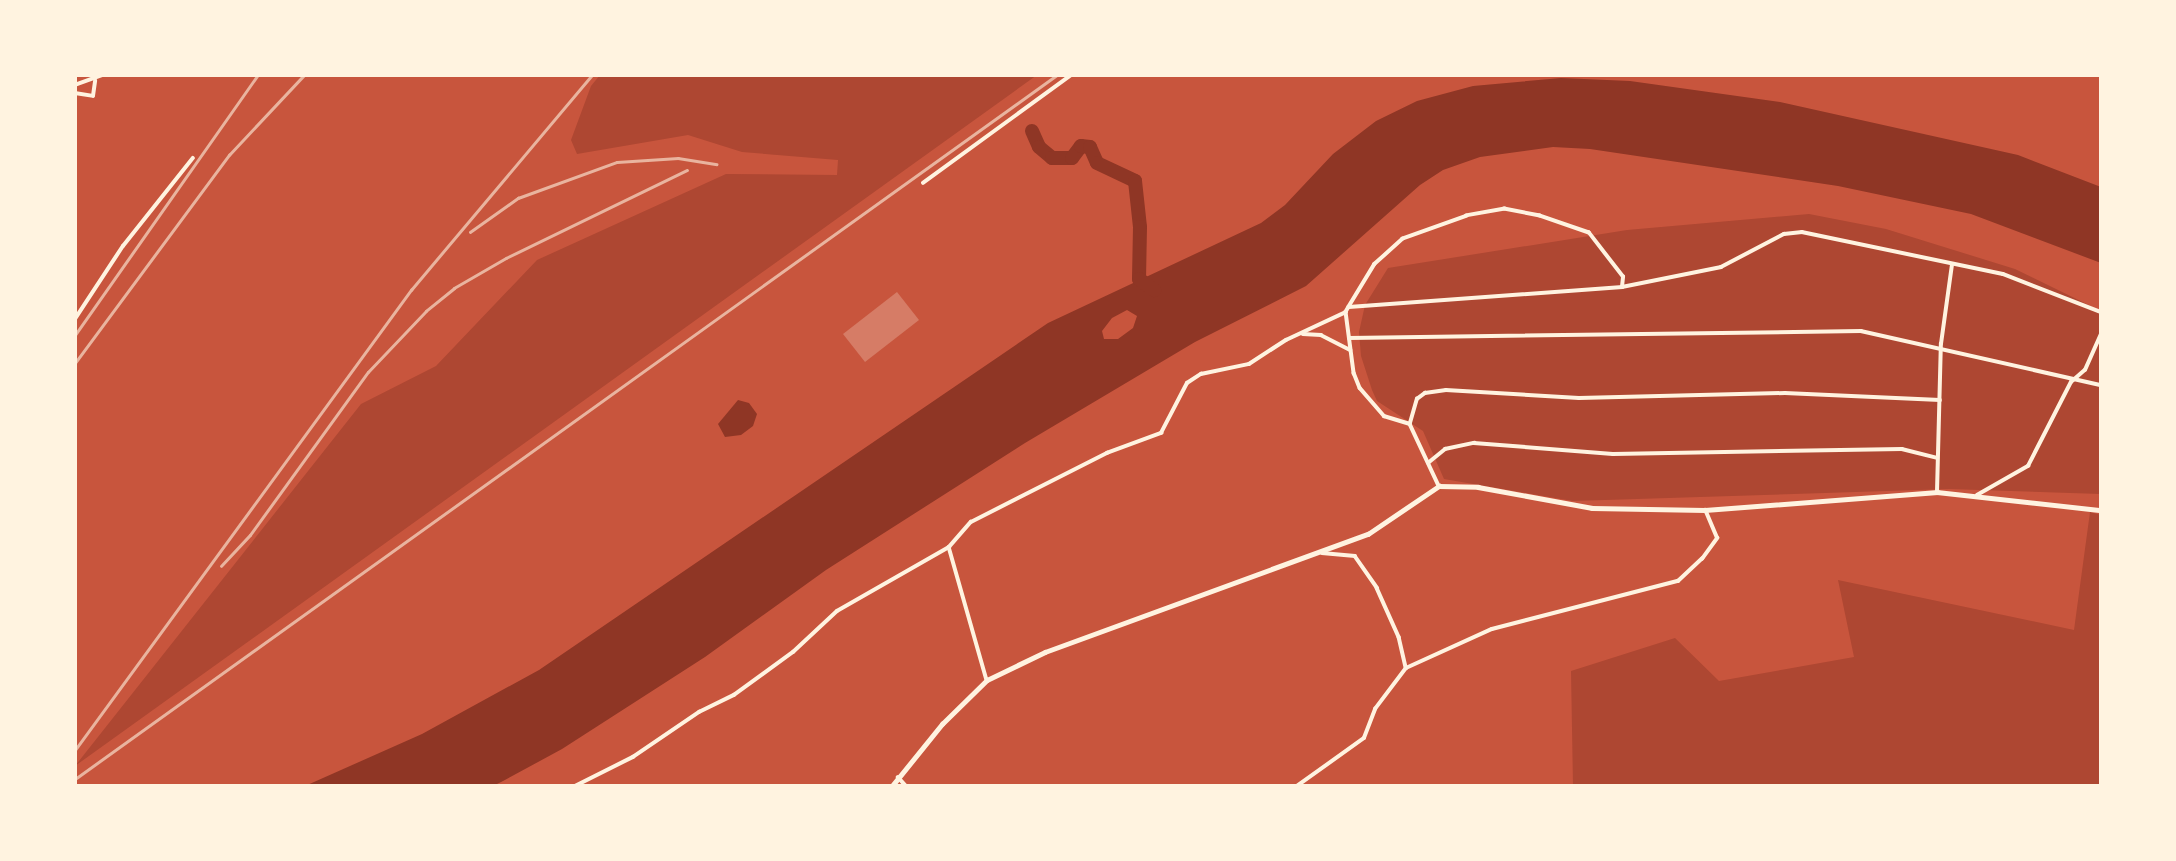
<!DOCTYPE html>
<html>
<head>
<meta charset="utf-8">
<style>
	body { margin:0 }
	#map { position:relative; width:2176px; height:861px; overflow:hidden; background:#c8553d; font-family:Barlow,sans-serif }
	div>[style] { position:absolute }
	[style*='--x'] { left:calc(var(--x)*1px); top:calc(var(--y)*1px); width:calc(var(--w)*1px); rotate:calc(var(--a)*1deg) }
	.green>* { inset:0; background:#ae4732 }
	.water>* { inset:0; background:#8f3625 }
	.river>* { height:14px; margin:-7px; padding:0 7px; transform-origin:7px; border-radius:7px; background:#8f3625 }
	.building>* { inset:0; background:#d67c66 }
	.minor>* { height:3.5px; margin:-1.75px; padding:0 1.75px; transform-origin:1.75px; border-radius:1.75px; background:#fff3e0 }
	.tertiary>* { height:4.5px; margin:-2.25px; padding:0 2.25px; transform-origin:2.25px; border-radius:2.25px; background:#fff3e0 }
	.rail>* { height:2.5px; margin:-1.25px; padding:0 1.25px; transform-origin:1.25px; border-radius:1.25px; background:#e9b49f }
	span { translate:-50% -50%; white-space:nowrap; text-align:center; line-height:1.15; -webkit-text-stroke:5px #fff3e0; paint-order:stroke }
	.frame { position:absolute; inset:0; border:77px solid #fff3e0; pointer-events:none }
</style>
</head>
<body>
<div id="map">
	<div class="green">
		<i style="clip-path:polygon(600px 75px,1037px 75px,75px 766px,361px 404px,436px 366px,537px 260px,726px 174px,837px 175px,838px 160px,742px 152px,688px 135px,577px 154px,571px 140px,591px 86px)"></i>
		<i style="clip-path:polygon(1809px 214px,1886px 229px,2015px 269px,2101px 311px,2101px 494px,1949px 489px,1573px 501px,1444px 479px,1423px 431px,1377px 401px,1372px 390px,1361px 356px,1359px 332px,1365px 305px,1388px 268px,1627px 230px)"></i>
		<i style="clip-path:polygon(2090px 512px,2101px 515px,2101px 786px,1573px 786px,1571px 671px,1675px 638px,1719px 681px,1854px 657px,1838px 580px,2074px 630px)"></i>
	</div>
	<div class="water">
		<i style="clip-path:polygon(evenodd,1561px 78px,1630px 81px,1780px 102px,2018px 155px,2101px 187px,2101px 263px,1971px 214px,1838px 186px,1590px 149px,1553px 147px,1480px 157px,1443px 170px,1420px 185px,1306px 286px,1195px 342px,1025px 443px,826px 570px,705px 657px,562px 749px,503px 781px,493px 786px,305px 786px,422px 734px,539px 670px,1048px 323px,1261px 223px,1285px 205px,1333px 154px,1376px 121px,1417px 101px,1473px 86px,1561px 78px,1127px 310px,1137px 316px,1133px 328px,1118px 339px,1104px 339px,1102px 331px,1112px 318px,1127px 310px)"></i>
		<i style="clip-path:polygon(738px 400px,749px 403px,757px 414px,753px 426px,741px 435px,725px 437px,718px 424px)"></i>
	</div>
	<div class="river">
		<i style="--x:1032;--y:131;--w:17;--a:66"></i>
		<i style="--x:1039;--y:147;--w:17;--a:40"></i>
		<i style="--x:1052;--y:158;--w:20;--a:0"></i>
		<i style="--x:1072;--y:158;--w:15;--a:-53"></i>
		<i style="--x:1081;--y:146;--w:9;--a:6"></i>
		<i style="--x:1090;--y:147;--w:17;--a:66"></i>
		<i style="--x:1097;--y:163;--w:42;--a:25.3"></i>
		<i style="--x:1135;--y:181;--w:46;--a:83.8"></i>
		<i style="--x:1140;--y:227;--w:52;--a:91.1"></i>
		<i style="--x:1139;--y:279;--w:19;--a:36"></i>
	</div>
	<div class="building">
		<i style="clip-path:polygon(897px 292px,919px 320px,865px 362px,843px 334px)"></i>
	</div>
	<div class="minor">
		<i style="--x:75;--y:85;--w:29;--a:-20"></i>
		<i style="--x:75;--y:93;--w:18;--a:9"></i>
		<i style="--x:93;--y:96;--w:15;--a:-82"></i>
		<i style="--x:923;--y:183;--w:183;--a:-36.1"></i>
		<i style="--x:1622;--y:287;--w:101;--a:-11.4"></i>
		<i style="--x:1721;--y:267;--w:71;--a:-27.6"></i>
		<i style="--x:1784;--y:234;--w:18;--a:-6"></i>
		<i style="--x:1802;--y:232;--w:205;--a:11.8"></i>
		<i style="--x:2003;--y:274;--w:105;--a:21.2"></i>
		<i style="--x:1349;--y:307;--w:274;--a:-4.2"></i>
		<i style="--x:1622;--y:287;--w:10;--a:-84"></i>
		<i style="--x:1623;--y:277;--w:56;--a:-127.7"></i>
		<i style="--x:1589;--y:233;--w:52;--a:-160.9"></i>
		<i style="--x:1540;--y:216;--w:36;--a:-169"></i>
		<i style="--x:1505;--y:209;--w:39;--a:170"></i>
		<i style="--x:1467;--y:216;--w:68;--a:160.2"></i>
		<i style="--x:1403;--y:239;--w:38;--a:138"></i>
		<i style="--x:1375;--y:264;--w:50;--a:121.2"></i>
		<i style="--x:1349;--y:307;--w:6;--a:121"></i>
		<i style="--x:1346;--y:312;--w:62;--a:82.5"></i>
		<i style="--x:1354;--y:373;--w:16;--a:68"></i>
		<i style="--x:1360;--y:388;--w:37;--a:49"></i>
		<i style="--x:1384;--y:416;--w:27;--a:17"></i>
		<i style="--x:1410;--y:424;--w:68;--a:64.9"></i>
		<i style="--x:75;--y:319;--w:87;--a:-56.7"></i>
		<i style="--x:123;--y:246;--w:112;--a:-51.5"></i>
		<i style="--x:1303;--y:334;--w:18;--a:3"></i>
		<i style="--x:1321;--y:335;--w:33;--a:27"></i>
		<i style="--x:1349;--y:338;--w:512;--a:-0.78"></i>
		<i style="--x:1861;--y:331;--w:246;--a:12.7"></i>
		<i style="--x:1410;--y:423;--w:25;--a:-74"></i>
		<i style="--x:1417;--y:399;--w:10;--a:-37"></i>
		<i style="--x:1425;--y:393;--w:21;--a:-8"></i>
		<i style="--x:1446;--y:390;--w:133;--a:3.4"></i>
		<i style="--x:1579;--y:398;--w:206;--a:-1.4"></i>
		<i style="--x:1785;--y:393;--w:155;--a:2.6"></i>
		<i style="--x:1428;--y:463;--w:22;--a:-39"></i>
		<i style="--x:1445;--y:449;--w:30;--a:-12"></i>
		<i style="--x:1474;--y:443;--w:139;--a:4.5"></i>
		<i style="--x:1613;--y:454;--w:289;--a:-1"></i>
		<i style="--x:1902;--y:449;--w:36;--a:14"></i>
		<i style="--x:1937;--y:492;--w:148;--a:-88.5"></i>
		<i style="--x:1941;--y:344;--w:80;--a:-82.1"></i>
		<i style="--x:1977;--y:495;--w:59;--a:-29.6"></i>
		<i style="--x:2028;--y:466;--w:94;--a:-62.9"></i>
		<i style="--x:2071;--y:382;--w:18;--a:-41"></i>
		<i style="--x:2085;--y:370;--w:39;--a:-66"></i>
		<i style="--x:949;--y:547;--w:138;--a:74.1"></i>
		<i style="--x:1322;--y:553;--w:33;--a:5"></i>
		<i style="--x:1355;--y:556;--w:39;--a:55"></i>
		<i style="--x:1377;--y:588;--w:54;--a:65.8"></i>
		<i style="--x:1399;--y:637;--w:32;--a:77"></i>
		<i style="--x:898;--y:777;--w:12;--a:48"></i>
		<i style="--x:575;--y:786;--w:65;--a:-26.6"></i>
		<i style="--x:633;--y:757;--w:80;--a:-34.3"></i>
		<i style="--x:699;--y:712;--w:39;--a:-26"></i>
		<i style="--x:734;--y:695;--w:73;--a:-36.1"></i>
		<i style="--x:793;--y:652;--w:60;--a:-43"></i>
		<i style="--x:837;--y:611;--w:129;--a:-29.7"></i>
		<i style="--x:949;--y:547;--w:33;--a:-49"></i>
		<i style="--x:971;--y:522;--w:153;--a:-26.9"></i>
		<i style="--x:1107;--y:453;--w:58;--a:-20.3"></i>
		<i style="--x:1161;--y:433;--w:56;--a:-62.5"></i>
		<i style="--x:1187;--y:383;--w:17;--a:-33"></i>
		<i style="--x:1201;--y:374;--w:49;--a:-11.8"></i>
		<i style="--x:1249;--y:364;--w:44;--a:-33"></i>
		<i style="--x:1286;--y:340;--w:66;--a:-25"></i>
		<i style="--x:1297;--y:786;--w:82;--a:-35.6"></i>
		<i style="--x:1364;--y:738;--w:31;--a:-69"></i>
		<i style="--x:1375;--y:709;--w:51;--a:-52.9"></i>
		<i style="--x:1406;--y:668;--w:94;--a:-24.4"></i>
		<i style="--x:1492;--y:629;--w:192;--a:-14.5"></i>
		<i style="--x:1678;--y:581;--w:33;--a:-43"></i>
		<i style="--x:1702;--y:559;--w:26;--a:-54"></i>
		<i style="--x:1717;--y:538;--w:30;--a:-113"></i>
	</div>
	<div class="tertiary">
		<i style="--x:892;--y:786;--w:80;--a:-51.1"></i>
		<i style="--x:942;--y:724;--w:63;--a:-44.4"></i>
		<i style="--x:987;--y:680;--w:64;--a:-25.8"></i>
		<i style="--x:1045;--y:652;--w:344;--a:-20.1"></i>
		<i style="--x:1368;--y:534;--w:86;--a:-34.1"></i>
		<i style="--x:1439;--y:486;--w:39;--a:1"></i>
		<i style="--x:1478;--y:487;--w:116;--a:10.4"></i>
		<i style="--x:1592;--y:508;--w:113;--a:1"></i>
		<i style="--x:1705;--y:510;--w:233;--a:-4.4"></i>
		<i style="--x:1937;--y:492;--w:165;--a:6.3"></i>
	</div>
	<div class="rail">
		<i style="--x:470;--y:232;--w:59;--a:-35.3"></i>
		<i style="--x:518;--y:198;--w:105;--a:-20"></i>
		<i style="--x:617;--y:162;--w:61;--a:-3.8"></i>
		<i style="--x:678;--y:158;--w:39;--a:9"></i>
		<i style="--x:75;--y:335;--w:318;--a:-54.9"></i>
		<i style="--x:75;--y:363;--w:259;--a:-53.5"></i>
		<i style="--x:229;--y:155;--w:110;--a:-46.8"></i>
		<i style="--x:221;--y:566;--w:42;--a:-46.9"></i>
		<i style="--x:250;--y:535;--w:201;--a:-54.1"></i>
		<i style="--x:368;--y:372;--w:84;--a:-46.4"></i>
		<i style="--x:426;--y:311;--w:36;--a:-39"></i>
		<i style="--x:454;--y:288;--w:60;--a:-30"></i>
		<i style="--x:506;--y:258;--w:201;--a:-25.9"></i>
		<i style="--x:75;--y:750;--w:570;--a:-53.85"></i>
		<i style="--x:411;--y:290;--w:281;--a:-49.9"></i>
		<i style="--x:75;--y:779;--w:1208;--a:-35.64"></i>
	</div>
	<div class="frame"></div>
</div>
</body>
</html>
